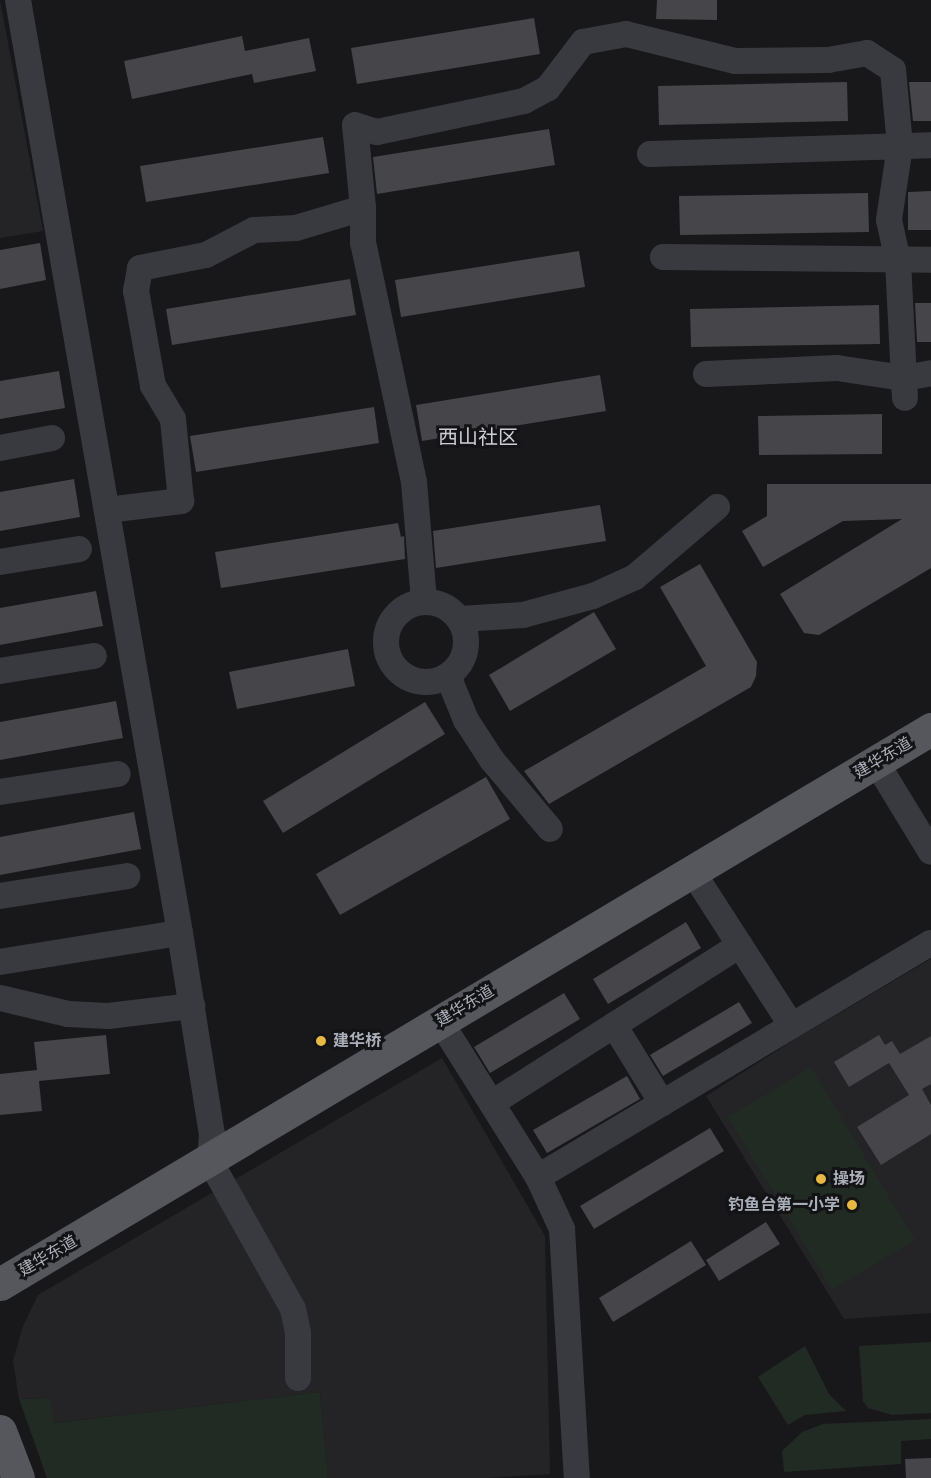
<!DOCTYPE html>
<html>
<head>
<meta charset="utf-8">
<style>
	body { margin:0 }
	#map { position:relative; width:931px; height:1478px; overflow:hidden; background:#18181a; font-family:Karla,"Noto Sans SC",sans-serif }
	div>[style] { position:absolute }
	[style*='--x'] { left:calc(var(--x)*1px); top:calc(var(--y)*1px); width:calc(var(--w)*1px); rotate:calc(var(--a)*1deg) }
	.built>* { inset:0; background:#242427 }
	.green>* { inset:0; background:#222a24 }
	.building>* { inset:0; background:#45454a }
	.minor>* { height:26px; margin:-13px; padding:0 13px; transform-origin:13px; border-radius:13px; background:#393a3f }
	.minor>.ring { margin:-13px; padding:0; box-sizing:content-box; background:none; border:26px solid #393a3f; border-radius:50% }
	.major>* { height:33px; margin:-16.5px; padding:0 16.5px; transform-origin:16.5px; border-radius:16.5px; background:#55575d }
	.dots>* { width:16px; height:16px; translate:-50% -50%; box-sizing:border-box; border:3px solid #131315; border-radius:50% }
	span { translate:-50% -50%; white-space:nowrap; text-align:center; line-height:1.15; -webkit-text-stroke:6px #131315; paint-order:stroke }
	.street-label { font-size:16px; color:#abafb9 }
	.poi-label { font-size:16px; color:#abafb9; font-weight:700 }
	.left { translate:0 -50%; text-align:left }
	.right { translate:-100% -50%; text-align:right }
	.quarter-label { font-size:20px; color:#ccced5 }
</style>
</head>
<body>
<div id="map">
	<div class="built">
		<i style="clip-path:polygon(0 0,43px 231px,0 238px)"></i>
		<i style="clip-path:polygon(931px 959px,931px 1313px,844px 1319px,706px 1096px,797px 1038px)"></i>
		<i style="clip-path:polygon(442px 1058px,545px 1236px,550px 1474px,486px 1478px,328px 1478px,320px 1392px,54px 1423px,50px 1398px,19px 1399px,13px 1361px,23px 1326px,38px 1295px)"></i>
	</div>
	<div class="green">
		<i style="clip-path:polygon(811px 1067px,915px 1240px,832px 1290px,728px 1117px)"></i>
		<i style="clip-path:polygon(931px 1342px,931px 1413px,892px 1415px,868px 1408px,863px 1401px,859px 1346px)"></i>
		<i style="clip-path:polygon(805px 1346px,829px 1394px,846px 1411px,805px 1415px,788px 1425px,758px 1377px)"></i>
		<i style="clip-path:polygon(320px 1392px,328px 1478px,47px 1478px,19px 1399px,50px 1398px,55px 1423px)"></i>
		<i style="clip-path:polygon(931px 1419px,931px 1439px,901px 1441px,901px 1464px,784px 1472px,782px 1451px,802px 1432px,823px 1424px)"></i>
	</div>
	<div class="building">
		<i style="clip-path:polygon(657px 0,717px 0,717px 20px,656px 19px)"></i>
		<i style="clip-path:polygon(534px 18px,540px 54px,357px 84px,351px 48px)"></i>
		<i style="clip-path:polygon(242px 36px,245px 51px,309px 38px,316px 71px,254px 83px,252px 74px,132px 99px,124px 61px)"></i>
		<i style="clip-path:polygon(847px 82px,848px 121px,659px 125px,658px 86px)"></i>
		<i style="clip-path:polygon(909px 82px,931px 82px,931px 121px,913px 121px)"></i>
		<i style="clip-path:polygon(549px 129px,555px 165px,377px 194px,373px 157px)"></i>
		<i style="clip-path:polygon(323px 137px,329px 173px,146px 202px,140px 166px)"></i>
		<i style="clip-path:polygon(931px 191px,931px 230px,908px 230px,908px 192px)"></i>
		<i style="clip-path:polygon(868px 193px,869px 232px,680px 235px,679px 196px)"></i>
		<i style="clip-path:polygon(40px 243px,46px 280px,0 289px,0 250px)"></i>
		<i style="clip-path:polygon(579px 251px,585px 287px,401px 317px,395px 280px)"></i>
		<i style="clip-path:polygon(350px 279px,356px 315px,172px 345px,166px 309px)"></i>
		<i style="clip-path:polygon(915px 303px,931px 303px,931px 342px,917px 342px)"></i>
		<i style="clip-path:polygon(879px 305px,880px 344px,691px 347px,690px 309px)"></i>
		<i style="clip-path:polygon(59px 371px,65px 408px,0 419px,0 381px)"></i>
		<i style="clip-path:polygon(600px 375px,606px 411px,422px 441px,416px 405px)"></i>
		<i style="clip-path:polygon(374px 407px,379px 443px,196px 472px,190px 436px)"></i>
		<i style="clip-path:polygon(882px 414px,882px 454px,759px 455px,758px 416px)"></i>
		<i style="clip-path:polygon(74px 479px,80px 517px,0 531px,0 492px)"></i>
		<i style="clip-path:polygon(767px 484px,931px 484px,931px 568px,819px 635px,804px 633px,780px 594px,902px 519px,843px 521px,763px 567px,742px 531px,767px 516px)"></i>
		<i style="clip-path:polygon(600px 505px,606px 541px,436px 568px,433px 531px)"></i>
		<i style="clip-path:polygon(398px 523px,401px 537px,404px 536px,405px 559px,221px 588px,215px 552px)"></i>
		<i style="clip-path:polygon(700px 564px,757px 662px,756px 676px,751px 687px,549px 804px,524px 771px,706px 666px,660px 587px)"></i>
		<i style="clip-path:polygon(96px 591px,103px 626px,0 645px,0 608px)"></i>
		<i style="clip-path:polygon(594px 612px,616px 649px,510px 711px,489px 675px)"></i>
		<i style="clip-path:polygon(348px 649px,355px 686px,237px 709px,229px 672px)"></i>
		<i style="clip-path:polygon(116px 701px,123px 738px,0 760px,0 722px)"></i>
		<i style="clip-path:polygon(425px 702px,445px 734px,283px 833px,263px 801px)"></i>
		<i style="clip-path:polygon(486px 777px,510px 819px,340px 915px,316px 874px)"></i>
		<i style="clip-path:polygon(134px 812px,141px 849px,0 875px,0 837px)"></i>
		<i style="clip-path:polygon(686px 922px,701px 948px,608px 1004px,593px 979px)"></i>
		<i style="clip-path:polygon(564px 993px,580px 1019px,490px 1073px,474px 1047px)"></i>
		<i style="clip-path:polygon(739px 1002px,752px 1023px,663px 1076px,650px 1055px)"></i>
		<i style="clip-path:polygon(106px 1035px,110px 1074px,39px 1081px,42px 1111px,0 1115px,0 1074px,37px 1070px,34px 1042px)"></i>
		<i style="clip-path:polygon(879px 1035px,885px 1045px,892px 1041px,900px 1054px,931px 1036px,931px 1084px,922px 1089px,931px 1105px,931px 1134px,881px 1165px,857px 1127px,909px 1095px,889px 1063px,849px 1087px,834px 1062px)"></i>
		<i style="clip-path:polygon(627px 1076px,640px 1099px,547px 1153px,533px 1130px)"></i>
		<i style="clip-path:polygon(710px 1128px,724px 1151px,594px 1229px,580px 1206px)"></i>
		<i style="clip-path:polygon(766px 1222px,780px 1244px,719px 1281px,706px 1260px)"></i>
		<i style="clip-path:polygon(691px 1241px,706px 1265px,613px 1322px,599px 1298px)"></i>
		<i style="clip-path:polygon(931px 1458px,931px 1478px,906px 1478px,905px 1459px)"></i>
	</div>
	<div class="minor">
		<i style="--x:18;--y:0;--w:947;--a:80.15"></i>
		<i style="--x:180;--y:933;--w:204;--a:81"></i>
		<i style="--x:212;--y:1134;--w:27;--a:94"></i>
		<i style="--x:210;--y:1161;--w:170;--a:60.7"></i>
		<i style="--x:293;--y:1309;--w:25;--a:78"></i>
		<i style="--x:298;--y:1333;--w:45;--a:90"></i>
		<i style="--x:650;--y:154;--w:281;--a:-1.8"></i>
		<i style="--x:663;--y:257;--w:268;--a:0.6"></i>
		<i style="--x:706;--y:374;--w:131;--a:-2.6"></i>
		<i style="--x:837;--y:368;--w:68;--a:8.5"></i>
		<i style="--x:904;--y:378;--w:27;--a:-10"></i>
		<i style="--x:0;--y:448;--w:53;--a:-10.9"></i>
		<i style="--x:107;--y:510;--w:75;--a:-6.9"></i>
		<i style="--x:181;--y:501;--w:82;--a:-95.6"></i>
		<i style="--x:173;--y:419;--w:39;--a:-121"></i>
		<i style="--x:153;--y:386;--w:97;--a:-100.1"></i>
		<i style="--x:136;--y:291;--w:23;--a:-80"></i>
		<i style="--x:140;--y:268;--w:67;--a:-11.1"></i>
		<i style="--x:206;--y:255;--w:54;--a:-27.5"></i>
		<i style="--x:254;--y:230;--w:42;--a:-2.7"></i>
		<i style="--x:296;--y:228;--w:70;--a:-16.6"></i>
		<i style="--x:0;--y:562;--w:80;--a:-9.3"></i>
		<i style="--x:424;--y:601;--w:119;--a:-94.8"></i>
		<i style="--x:414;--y:482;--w:244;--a:-102"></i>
		<i style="--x:363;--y:243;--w:35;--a:-90"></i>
		<i style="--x:363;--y:208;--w:83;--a:-95.5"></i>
		<i style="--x:355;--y:125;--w:23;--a:18"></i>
		<i style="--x:377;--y:132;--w:150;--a:-11.9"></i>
		<i style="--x:524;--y:101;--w:27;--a:-28"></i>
		<i style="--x:548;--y:88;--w:58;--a:-52.7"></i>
		<i style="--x:583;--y:42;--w:44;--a:-10.5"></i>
		<i style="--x:626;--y:34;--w:112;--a:13.9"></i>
		<i style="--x:735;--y:61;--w:93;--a:-0.6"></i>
		<i style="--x:828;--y:60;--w:40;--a:-10"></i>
		<i style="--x:867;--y:53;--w:31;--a:33"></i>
		<i style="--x:893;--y:70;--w:76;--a:84.7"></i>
		<i style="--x:900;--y:146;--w:75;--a:98.5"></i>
		<i style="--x:889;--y:220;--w:42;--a:77.6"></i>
		<i style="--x:898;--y:261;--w:137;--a:87.1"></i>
		<i class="ring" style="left:386px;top:602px;width:54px;height:54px"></i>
		<i style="--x:460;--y:619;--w:63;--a:-3.6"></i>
		<i style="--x:523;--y:615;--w:73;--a:-15.2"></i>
		<i style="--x:593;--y:596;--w:46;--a:-24.3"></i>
		<i style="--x:635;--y:577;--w:108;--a:-40.5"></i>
		<i style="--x:0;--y:671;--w:95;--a:-9.1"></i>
		<i style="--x:448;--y:676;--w:48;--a:67.8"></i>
		<i style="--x:466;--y:720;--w:48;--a:57"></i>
		<i style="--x:492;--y:760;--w:90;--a:50"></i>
		<i style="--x:876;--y:762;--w:105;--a:58.6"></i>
		<i style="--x:0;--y:792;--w:119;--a:-8.7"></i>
		<i style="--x:692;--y:871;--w:184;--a:57.2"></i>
		<i style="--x:0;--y:896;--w:129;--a:-8.9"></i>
		<i style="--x:0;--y:962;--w:182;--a:-9.2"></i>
		<i style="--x:0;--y:998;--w:70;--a:13.2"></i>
		<i style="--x:68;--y:1014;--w:40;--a:2.9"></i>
		<i style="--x:108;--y:1016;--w:85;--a:-6.8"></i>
		<i style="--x:440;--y:1021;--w:184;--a:57.9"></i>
		<i style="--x:538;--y:1177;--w:57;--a:65.2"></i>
		<i style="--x:562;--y:1229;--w:249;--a:86.6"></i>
		<i style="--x:614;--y:1025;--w:92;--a:58.4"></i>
		<i style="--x:492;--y:1103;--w:294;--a:-32.5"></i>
		<i style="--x:538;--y:1177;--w:457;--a:-30.8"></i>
	</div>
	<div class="major">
		<i style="--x:0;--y:1284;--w:1084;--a:-30.8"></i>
		<i style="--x:0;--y:1431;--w:50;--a:69"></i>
	</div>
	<div class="dots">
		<i style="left:321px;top:1041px;background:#e6b944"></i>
		<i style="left:821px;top:1179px;background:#e6b944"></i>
		<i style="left:852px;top:1205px;background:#e6b944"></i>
	</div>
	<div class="street-label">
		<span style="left:883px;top:758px;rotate:-31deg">建华东道</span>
		<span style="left:465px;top:1006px;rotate:-31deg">建华东道</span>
		<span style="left:48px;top:1256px;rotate:-30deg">建华东道</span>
	</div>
	<div class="poi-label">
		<span class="left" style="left:333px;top:1041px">建华桥</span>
		<span class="left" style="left:833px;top:1179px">操场</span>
		<span class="right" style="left:840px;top:1205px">钓鱼台第一小学</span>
	</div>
	<div class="quarter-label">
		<span style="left:478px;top:437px">西山社区</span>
	</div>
</div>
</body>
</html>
